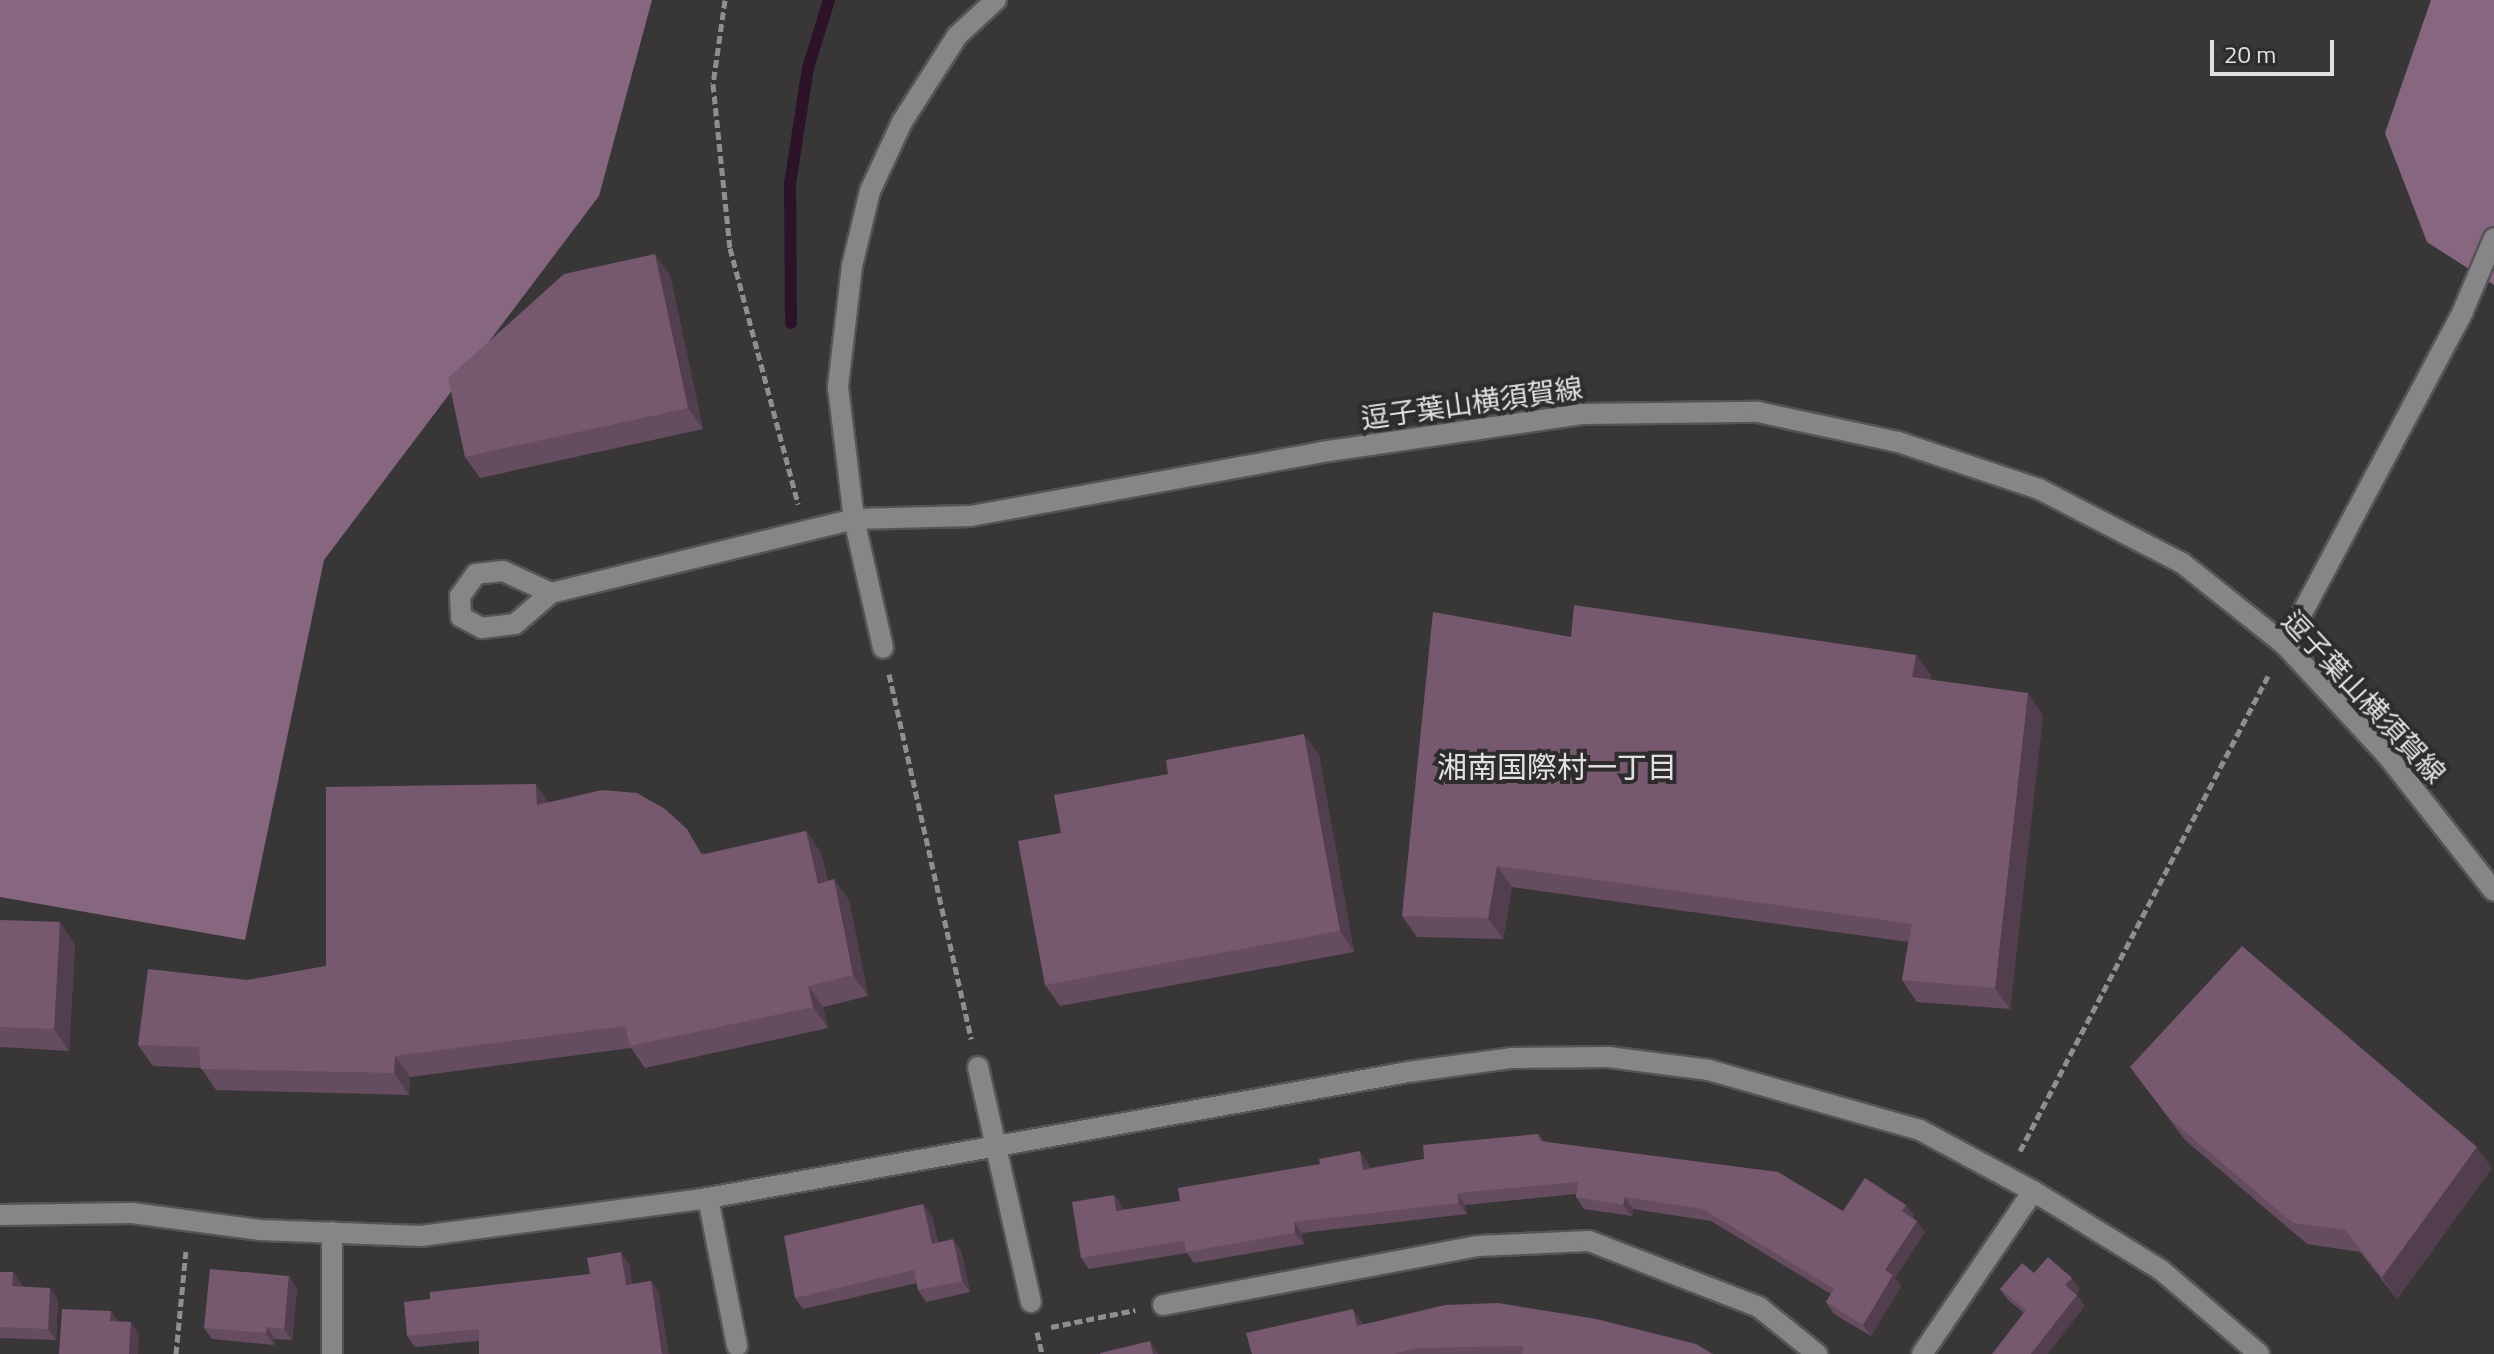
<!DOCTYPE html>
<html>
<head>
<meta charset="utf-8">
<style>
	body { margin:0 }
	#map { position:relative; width:2494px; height:1354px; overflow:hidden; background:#393638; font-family:"Titillium Web","Noto Sans JP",sans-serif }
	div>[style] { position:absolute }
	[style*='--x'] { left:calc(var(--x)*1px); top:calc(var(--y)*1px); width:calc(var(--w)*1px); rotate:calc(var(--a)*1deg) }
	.forest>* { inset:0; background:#86677f }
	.stream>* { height:12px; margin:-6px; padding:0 6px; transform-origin:6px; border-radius:6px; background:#2d1328 }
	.path>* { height:5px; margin-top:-2.5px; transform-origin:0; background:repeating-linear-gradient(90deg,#918e90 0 8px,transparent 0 12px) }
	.roads { filter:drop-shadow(2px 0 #575456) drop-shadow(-2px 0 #575456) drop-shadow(0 2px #575456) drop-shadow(0 -2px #575456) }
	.street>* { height:20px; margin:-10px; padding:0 10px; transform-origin:10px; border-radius:10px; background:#888588 }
	.secondary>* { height:20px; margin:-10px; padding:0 10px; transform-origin:10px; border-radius:10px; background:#888588 }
	.wall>* { inset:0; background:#654c5f }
	.shaded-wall>* { inset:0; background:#533e4e }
	.building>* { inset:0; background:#76586f }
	span { translate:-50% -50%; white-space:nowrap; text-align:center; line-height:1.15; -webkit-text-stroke:8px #2f2c2e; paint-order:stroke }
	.street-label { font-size:28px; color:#e2e0e1 }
	.neighbourhood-label { font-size:30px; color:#e2e0e1 }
	.scale { position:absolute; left:2210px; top:40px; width:124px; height:36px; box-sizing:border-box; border:4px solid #e2e0e1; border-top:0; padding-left:10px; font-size:24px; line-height:28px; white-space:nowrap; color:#e2e0e1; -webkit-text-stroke:6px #2f2c2e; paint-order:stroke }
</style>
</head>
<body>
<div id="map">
	<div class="forest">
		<i style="clip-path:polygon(0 0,652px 0,599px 196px,324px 560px,245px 940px,0 897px)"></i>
		<i style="clip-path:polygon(2431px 0,2494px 0,2494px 285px,2427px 242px,2385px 133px)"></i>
	</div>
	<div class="stream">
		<i style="--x:791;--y:323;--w:139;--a:-90.4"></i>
		<i style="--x:790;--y:184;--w:117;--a:-81.2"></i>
		<i style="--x:808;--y:68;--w:71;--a:-72.8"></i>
	</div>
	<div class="path">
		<i style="--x:725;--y:0;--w:85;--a:98.1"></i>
		<i style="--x:713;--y:84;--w:165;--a:84.1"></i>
		<i style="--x:730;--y:248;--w:265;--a:75.1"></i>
		<i style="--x:889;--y:674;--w:374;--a:77.3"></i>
		<i style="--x:2020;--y:1151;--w:538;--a:-62.43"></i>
		<i style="--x:1051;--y:1327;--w:86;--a:-11.4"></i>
		<i style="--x:1037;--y:1332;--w:23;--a:77"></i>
		<i style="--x:176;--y:1354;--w:103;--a:-84.5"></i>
	</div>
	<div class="roads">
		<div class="street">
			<i style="--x:551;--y:593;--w:53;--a:-155.4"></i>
			<i style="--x:503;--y:571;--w:27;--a:174"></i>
			<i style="--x:476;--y:574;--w:27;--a:126"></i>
			<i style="--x:460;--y:596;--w:21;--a:87"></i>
			<i style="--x:461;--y:617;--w:24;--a:28"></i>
			<i style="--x:482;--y:628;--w:33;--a:-7"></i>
			<i style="--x:515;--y:624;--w:48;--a:-40.7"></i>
			<i style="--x:551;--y:593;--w:312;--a:-13.7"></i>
			<i style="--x:854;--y:519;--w:132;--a:77.3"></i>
			<i style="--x:2285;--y:645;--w:378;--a:-61.9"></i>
			<i style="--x:2463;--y:311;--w:79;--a:-67"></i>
			<i style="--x:978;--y:1067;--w:241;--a:77.3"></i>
			<i style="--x:708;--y:1198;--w:151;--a:78.9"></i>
			<i style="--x:1163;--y:1305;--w:321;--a:-10.6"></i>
			<i style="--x:1479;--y:1246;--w:110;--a:-2.6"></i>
			<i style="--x:1589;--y:1241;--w:182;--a:21.2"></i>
			<i style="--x:1759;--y:1307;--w:75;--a:39"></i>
			<i style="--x:332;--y:1354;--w:122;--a:-90"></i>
			<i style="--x:1922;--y:1354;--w:197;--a:-55.7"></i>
		</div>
		<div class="secondary">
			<i style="--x:996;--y:0;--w:53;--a:137.3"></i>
			<i style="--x:957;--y:36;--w:102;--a:122.6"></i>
			<i style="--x:902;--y:122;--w:76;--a:114.9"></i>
			<i style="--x:870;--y:191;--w:77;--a:103.5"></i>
			<i style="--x:852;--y:266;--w:122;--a:96.6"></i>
			<i style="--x:838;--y:387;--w:133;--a:83.1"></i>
			<i style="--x:854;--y:519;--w:117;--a:-1.5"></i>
			<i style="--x:971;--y:516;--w:357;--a:-10.3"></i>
			<i style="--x:1322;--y:452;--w:264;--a:-8.3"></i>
			<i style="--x:1583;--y:414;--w:175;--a:-0.7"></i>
			<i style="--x:1758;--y:412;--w:143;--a:12.1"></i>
			<i style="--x:1898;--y:442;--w:149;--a:18.4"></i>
			<i style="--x:2039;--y:489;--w:161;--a:27.4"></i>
			<i style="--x:2182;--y:563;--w:132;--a:38.5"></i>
			<i style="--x:2285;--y:645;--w:149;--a:47.2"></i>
			<i style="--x:2386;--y:754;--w:174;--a:51.8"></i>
			<i style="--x:0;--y:1215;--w:132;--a:-0.9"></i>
			<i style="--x:132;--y:1213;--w:128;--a:7.6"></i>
			<i style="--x:259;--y:1230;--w:162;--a:2.1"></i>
			<i style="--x:421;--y:1236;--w:290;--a:-7.5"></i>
			<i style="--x:708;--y:1198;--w:711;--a:-10.2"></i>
			<i style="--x:1408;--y:1072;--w:104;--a:-7.7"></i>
			<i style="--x:1511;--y:1058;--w:97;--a:-0.6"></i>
			<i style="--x:1608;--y:1057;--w:102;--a:7.3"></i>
			<i style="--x:1709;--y:1070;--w:219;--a:15.9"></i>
			<i style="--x:1920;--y:1130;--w:128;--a:28.4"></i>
			<i style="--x:2033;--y:1191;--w:150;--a:31.7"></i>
			<i style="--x:2161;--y:1270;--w:129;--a:40.6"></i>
		</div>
	</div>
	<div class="wall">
		<i style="clip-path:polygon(670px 275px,703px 429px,480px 478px,465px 457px)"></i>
		<i style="clip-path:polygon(1571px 637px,1916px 655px,1931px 676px,1930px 680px,2043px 715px,2010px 1009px,1917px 1002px,1902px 980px,1908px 942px,1512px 887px,1503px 939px,1417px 937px,1402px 916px)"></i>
		<i style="clip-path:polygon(1319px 755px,1354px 952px,1060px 1006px,1045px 985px)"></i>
		<i style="clip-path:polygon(549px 802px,704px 854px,806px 831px,821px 853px,828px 881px,849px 900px,868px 996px,823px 1007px,828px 1028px,645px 1068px,631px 1048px,410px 1077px,409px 1095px,216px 1090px,201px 1068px,153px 1066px,138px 1045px,248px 980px,326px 966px)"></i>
		<i style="clip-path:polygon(0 920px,75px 944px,69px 1051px,0 1047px)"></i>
		<i style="clip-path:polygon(2130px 1067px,2492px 1168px,2397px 1299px,2360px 1252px,2307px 1244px,2185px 1140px)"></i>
		<i style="clip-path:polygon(1538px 1134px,1543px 1141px,1843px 1211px,1906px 1205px,1914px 1216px,1913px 1218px,1925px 1232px,1895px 1278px,1901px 1286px,1871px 1336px,1834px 1314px,1826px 1302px,1831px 1294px,1711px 1221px,1633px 1209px,1632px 1216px,1584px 1209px,1576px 1197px,1576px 1194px,1465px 1205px,1467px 1214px,1302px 1233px,1304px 1244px,1194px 1263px,1187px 1253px,1089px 1269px,1081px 1258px,1114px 1195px,1122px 1206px,1122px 1210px,1180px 1201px,1368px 1163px,1369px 1168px,1424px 1159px)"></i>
		<i style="clip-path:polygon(932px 1216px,938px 1242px,961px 1251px,970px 1292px,926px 1302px,918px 1290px,917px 1283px,803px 1309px,795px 1298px)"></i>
		<i style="clip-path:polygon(629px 1264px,632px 1284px,651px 1281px,659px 1293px,479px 1341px,415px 1347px,407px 1336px,430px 1299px,590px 1274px)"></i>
		<i style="clip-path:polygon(0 1272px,13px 1272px,21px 1283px,21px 1286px,58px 1299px,56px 1340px,0 1338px)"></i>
		<i style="clip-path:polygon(2034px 1273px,2080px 1289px,2076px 1294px,2085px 1306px,2024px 1313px,2008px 1300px,2000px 1289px)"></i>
		<i style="clip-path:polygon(297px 1288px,292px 1340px,275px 1339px,274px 1345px,212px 1339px,204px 1328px)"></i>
		<i style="clip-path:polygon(1361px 1321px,1362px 1324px,1713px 1354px,1252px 1354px)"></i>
	</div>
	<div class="shaded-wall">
		<i style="clip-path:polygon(655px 254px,670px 275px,703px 429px,688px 408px)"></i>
		<i style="clip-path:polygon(1916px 655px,1931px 676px,1927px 699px,1912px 677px)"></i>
		<i style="clip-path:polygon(2028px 693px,2043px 715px,2010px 1009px,1995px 988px)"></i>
		<i style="clip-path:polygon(1304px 734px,1319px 755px,1354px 952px,1340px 931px)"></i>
		<i style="clip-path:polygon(536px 784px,551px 806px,537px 805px)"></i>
		<i style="clip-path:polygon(806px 831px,821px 853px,833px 905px,818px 884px)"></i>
		<i style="clip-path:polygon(1497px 866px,1512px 887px,1503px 939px,1488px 918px)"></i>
		<i style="clip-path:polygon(834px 879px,849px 900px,868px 996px,853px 975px)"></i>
		<i style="clip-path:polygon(60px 922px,75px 944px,69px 1051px,54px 1029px)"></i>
		<i style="clip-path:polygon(808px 986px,823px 1007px,828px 1028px,813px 1007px)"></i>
		<i style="clip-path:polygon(395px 1056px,410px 1077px,409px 1095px,394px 1073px)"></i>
		<i style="clip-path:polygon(2477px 1147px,2492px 1168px,2397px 1299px,2382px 1277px)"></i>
		<i style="clip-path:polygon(1360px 1151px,1368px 1163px,1371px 1181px,1363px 1170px)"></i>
		<i style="clip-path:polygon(1457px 1193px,1465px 1205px,1467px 1214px,1459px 1203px)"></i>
		<i style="clip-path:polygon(1114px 1195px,1122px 1206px,1124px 1223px,1116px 1211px)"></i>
		<i style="clip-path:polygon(1625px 1197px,1633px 1209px,1632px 1216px,1623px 1205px)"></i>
		<i style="clip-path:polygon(923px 1204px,932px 1216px,941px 1255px,932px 1244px)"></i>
		<i style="clip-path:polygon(1906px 1205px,1914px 1216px,1910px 1223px,1902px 1211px)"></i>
		<i style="clip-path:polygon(1917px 1221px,1925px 1232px,1895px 1278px,1901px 1286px,1871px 1336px,1863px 1325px,1885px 1270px)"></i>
		<i style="clip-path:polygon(1294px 1222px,1302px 1233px,1304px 1244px,1295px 1233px)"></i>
		<i style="clip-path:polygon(953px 1239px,961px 1251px,970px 1292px,962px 1281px)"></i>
		<i style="clip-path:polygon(621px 1252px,629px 1264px,634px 1297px,626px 1285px)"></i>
		<i style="clip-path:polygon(13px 1272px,21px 1283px,21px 1297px,12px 1286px)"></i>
		<i style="clip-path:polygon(289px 1276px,297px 1288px,292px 1340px,284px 1329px)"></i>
		<i style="clip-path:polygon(2072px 1278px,2080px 1289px,2074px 1296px,2065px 1285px)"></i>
		<i style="clip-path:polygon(651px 1281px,659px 1293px,669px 1354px,662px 1354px)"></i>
		<i style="clip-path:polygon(50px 1288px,58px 1299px,56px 1340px,48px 1329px)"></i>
		<i style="clip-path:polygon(2077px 1295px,2085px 1306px,2048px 1354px,2031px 1354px)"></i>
		<i style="clip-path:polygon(1353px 1309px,1361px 1321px,1365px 1337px,1357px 1326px)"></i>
		<i style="clip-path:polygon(111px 1311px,119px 1322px,110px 1321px)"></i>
		<i style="clip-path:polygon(131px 1322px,139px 1334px,138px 1354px,129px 1354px)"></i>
		<i style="clip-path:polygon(267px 1327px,275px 1339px,274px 1345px,266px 1333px)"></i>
		<i style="clip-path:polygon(1150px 1341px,1158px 1353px,1158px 1354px,1153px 1354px)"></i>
	</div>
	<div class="building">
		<i style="clip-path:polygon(655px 254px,688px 408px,465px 457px,448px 378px,564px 274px)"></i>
		<i style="clip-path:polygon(1574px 605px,1916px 655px,1912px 677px,2028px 693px,1995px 988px,1902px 980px,1912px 924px,1497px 866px,1488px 918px,1402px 916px,1433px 612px,1571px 637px)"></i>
		<i style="clip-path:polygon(1304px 734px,1340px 931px,1045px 985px,1018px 841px,1061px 833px,1054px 795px,1168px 774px,1166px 760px)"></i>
		<i style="clip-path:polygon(536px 784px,537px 805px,602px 790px,637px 793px,665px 809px,687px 829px,702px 855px,806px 831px,818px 884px,834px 879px,853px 975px,808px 986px,813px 1007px,630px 1046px,625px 1026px,395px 1056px,394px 1073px,201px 1069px,199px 1047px,138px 1045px,148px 969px,248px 980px,326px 966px,326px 787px)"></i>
		<i style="clip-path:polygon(0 920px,60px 922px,54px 1029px,0 1027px)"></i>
		<i style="clip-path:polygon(2242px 946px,2477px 1147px,2382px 1277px,2345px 1230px,2293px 1223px,2170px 1119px,2130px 1067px)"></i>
		<i style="clip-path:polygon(1538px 1134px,1539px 1141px,1778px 1172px,1843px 1211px,1865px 1178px,1906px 1205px,1902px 1211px,1917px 1221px,1885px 1270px,1893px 1275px,1863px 1325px,1826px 1302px,1834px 1289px,1703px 1209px,1625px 1197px,1623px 1205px,1576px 1197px,1578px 1182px,1457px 1193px,1459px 1203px,1294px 1222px,1295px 1233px,1186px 1252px,1184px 1241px,1081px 1258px,1072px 1202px,1114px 1195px,1116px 1211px,1180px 1201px,1178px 1188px,1320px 1164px,1319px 1159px,1360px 1151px,1363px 1170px,1424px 1159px,1423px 1145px)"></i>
		<i style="clip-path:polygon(923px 1204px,932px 1244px,953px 1239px,962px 1281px,918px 1290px,914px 1270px,795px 1298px,784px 1236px)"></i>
		<i style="clip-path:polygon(621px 1252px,626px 1285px,651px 1281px,662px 1354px,479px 1354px,479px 1329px,407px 1336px,404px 1302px,430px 1299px,430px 1292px,590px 1274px,587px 1258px)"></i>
		<i style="clip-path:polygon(2048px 1257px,2072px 1278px,2065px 1285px,2077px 1295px,2031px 1354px,1992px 1354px,2026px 1310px,2000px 1289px,2022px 1263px,2034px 1273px)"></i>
		<i style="clip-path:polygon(210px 1269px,289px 1276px,284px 1329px,267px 1327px,266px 1333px,204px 1328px)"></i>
		<i style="clip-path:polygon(0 1272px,13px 1272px,12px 1286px,50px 1288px,48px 1329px,0 1327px)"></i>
		<i style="clip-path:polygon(1498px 1303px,1596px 1319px,1696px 1344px,1713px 1354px,1522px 1354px,1523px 1346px,1418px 1348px,1394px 1354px,1252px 1354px,1246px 1333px,1353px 1309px,1357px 1326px,1445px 1305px)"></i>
		<i style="clip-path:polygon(62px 1309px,111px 1311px,110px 1321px,131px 1322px,129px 1354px,59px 1354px)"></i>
		<i style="clip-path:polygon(1150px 1341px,1153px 1354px,1100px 1354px,1100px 1353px)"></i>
	</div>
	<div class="street-label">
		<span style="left:1472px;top:403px;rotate:-8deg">逗子葉山横須賀線</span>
		<span style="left:2364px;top:697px;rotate:47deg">逗子葉山横須賀線</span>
	</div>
	<div class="neighbourhood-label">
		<span style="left:1557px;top:767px">湘南国際村一丁目</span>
	</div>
	<div class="scale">20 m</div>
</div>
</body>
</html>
